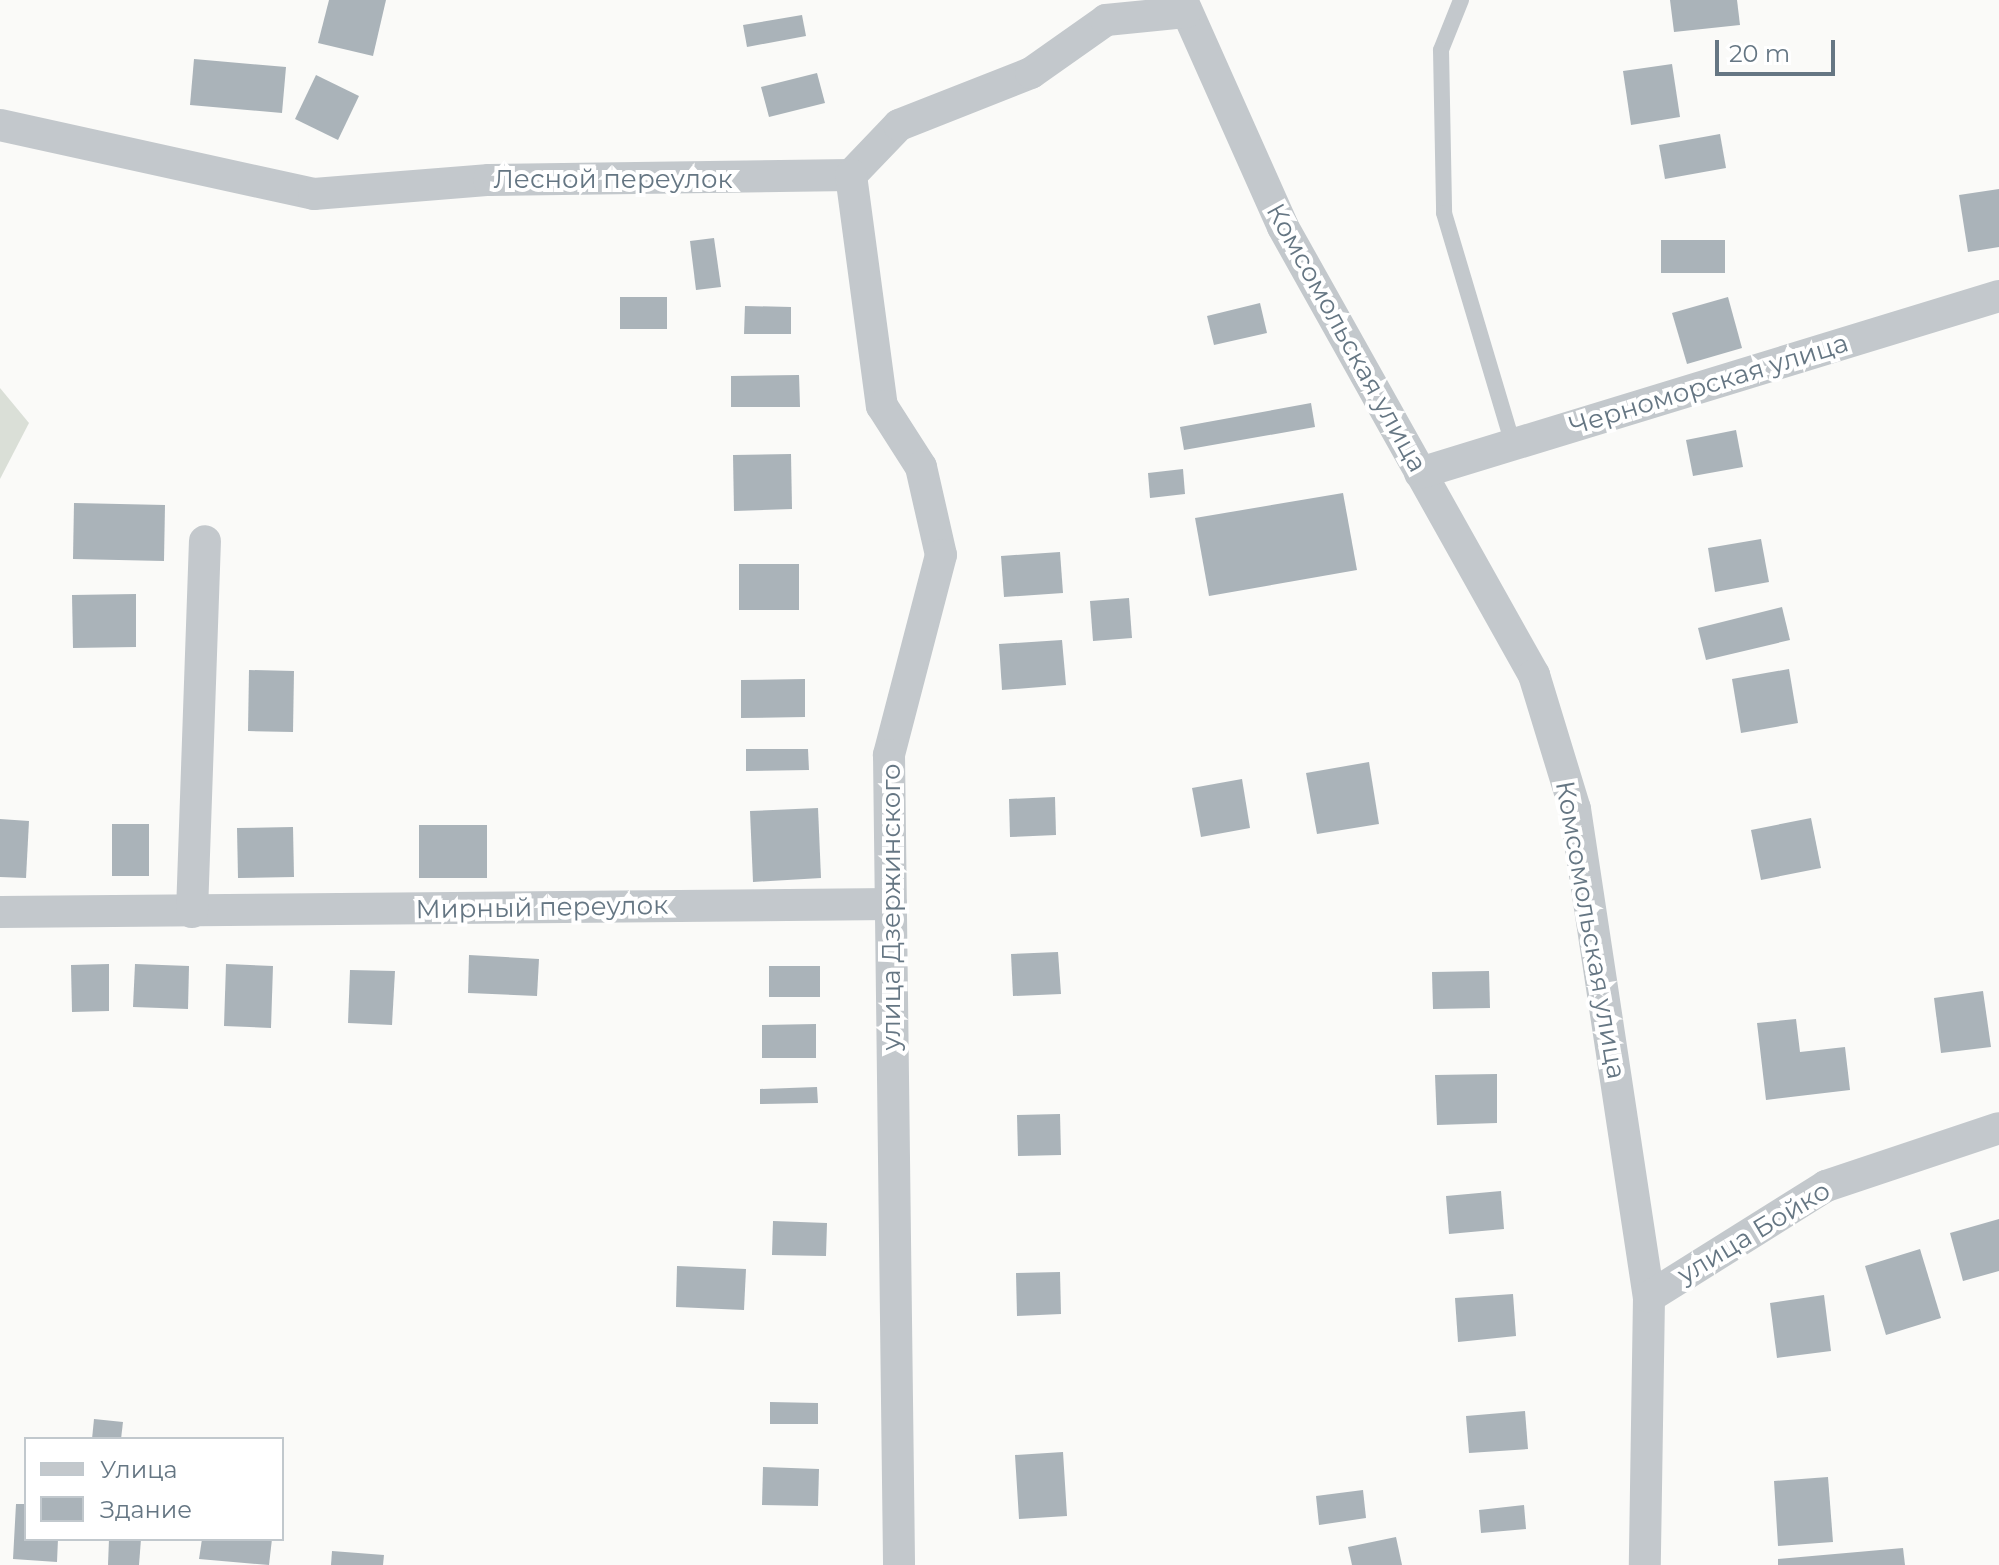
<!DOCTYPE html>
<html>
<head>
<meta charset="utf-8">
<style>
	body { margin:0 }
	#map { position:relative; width:1999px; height:1565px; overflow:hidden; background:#fafaf8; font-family:Montserrat,sans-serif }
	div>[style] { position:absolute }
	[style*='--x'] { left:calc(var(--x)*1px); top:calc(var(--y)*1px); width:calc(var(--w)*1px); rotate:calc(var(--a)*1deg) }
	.green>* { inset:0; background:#dadfd7 }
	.building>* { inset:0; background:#aab3b9 }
	.lane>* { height:16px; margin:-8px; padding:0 8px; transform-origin:8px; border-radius:8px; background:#c3c8cc }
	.street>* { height:32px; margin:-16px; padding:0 16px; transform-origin:16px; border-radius:16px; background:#c3c8cc }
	span { translate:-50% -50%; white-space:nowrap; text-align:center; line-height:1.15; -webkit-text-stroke:8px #fff; paint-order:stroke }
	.street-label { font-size:26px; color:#657683 }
	.legend { position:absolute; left:24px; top:1437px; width:260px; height:104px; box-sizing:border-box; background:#fff; border:2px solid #c1c8cd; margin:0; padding:10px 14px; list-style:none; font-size:24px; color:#657683 }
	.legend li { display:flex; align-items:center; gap:16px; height:40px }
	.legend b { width:40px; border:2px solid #c1c8cd }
	.scale { position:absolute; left:1715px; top:40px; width:120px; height:36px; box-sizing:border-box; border:4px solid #657683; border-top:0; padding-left:10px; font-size:24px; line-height:28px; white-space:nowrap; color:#657683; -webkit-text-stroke:6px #fff; paint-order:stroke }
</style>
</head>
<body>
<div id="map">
	<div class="green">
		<i style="clip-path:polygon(0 388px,29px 423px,0 479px)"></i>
	</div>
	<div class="building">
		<i style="clip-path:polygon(329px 0,386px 0,373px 56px,318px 43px)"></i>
		<i style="clip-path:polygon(1670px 0,1737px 0,1740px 25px,1674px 32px)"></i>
		<i style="clip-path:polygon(802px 15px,806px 36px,747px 47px,743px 25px)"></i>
		<i style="clip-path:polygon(194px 59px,286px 67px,282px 113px,190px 105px)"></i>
		<i style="clip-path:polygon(1672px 64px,1680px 117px,1631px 125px,1623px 71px)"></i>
		<i style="clip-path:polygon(817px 73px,825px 103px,769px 117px,761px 87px)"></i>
		<i style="clip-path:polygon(316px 75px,359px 96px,338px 140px,295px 119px)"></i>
		<i style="clip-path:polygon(1720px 134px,1726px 168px,1665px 179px,1659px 145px)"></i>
		<i style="clip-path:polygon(1999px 189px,1999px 247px,1968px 252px,1959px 195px)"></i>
		<i style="clip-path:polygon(714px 238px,721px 287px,696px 290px,690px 241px)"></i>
		<i style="clip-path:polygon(1661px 240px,1725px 240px,1725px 273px,1661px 273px)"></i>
		<i style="clip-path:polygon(620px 297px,667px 297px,667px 329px,620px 329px)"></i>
		<i style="clip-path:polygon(1728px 297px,1742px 348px,1687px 364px,1672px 313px)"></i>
		<i style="clip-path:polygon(1260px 303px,1267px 333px,1214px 345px,1207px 316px)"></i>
		<i style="clip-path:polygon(745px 306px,791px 307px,791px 334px,744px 334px)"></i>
		<i style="clip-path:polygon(799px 375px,800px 407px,731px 407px,731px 376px)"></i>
		<i style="clip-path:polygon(1311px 403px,1315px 427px,1184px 450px,1180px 427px)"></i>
		<i style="clip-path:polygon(1736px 430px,1743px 467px,1693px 476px,1686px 440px)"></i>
		<i style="clip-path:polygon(791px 454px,792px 509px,734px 511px,733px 455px)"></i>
		<i style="clip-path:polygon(1183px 469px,1185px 494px,1150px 498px,1148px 473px)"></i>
		<i style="clip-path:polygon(1343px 493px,1357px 570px,1209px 596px,1195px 518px)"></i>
		<i style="clip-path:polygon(74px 503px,165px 505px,164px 561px,73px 559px)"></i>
		<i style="clip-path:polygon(1761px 539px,1769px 582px,1715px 592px,1708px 548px)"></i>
		<i style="clip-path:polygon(1060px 552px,1063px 593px,1004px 597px,1001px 556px)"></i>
		<i style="clip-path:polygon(739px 564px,799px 564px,799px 610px,739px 610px)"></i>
		<i style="clip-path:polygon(136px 594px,136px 647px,73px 648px,72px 595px)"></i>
		<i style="clip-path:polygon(1129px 598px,1132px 638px,1093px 641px,1090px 601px)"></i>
		<i style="clip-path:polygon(1782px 607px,1790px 640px,1706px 660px,1698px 628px)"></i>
		<i style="clip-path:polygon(1062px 640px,1066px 685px,1002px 690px,999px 644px)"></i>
		<i style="clip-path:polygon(1789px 669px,1798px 723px,1741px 733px,1732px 679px)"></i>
		<i style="clip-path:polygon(249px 670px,294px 671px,293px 732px,248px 731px)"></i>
		<i style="clip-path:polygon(805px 679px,805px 717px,741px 718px,741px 680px)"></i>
		<i style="clip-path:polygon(746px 749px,808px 749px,809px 770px,746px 771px)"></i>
		<i style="clip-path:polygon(1369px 762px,1379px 824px,1317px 834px,1306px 773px)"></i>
		<i style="clip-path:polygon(1242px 779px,1250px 828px,1201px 837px,1192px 788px)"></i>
		<i style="clip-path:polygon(1055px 797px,1056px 835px,1010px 837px,1009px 799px)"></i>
		<i style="clip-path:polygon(818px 808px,821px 878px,753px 882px,750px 811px)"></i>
		<i style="clip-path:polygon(1811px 818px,1821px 868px,1761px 880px,1751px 830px)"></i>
		<i style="clip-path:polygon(0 819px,29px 821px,26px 878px,0 877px)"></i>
		<i style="clip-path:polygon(112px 824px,149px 824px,149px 876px,112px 876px)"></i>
		<i style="clip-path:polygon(419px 825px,487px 825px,487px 878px,419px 878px)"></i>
		<i style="clip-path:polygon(293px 827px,294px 877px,238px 878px,237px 828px)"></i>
		<i style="clip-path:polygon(1058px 952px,1061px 994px,1013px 996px,1011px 954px)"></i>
		<i style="clip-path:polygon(469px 955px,539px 959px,537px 996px,468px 993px)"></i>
		<i style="clip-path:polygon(109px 964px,109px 1011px,72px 1012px,71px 965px)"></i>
		<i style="clip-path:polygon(135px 964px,189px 966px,188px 1009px,133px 1007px)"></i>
		<i style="clip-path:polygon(226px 964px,273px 966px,271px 1028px,224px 1026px)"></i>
		<i style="clip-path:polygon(769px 966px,820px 966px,820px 997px,769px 997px)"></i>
		<i style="clip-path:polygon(350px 970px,395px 971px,392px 1025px,348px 1023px)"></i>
		<i style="clip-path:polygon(1489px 971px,1490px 1008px,1433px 1009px,1432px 972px)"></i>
		<i style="clip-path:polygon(1983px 991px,1991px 1047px,1941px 1053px,1934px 998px)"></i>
		<i style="clip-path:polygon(1796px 1019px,1800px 1052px,1845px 1047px,1850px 1090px,1766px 1100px,1757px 1023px)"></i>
		<i style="clip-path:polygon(816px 1024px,816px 1058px,762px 1058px,762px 1025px)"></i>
		<i style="clip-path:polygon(1497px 1074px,1497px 1123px,1437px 1125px,1435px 1075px)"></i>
		<i style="clip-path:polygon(817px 1087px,818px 1103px,760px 1104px,760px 1089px)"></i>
		<i style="clip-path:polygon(1060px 1114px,1061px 1155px,1018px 1156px,1017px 1115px)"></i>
		<i style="clip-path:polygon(1501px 1191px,1504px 1229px,1449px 1234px,1446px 1196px)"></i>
		<i style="clip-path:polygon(1999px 1219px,1999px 1271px,1963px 1281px,1950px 1233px)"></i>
		<i style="clip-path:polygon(773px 1221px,827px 1223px,826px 1256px,772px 1255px)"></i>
		<i style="clip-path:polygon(1920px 1249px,1941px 1318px,1886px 1335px,1865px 1266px)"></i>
		<i style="clip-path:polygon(677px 1266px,746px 1269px,744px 1310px,676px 1307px)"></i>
		<i style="clip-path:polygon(1060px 1272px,1061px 1314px,1017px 1316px,1016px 1273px)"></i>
		<i style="clip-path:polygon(1513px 1294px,1516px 1336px,1458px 1342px,1455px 1298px)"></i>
		<i style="clip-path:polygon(1824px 1295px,1831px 1351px,1777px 1358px,1770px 1303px)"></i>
		<i style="clip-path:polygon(770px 1402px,818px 1403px,818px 1424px,770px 1424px)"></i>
		<i style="clip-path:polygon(1525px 1411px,1528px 1449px,1469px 1453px,1466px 1416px)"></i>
		<i style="clip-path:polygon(94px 1419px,123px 1422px,121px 1439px,92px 1439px)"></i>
		<i style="clip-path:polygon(1063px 1452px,1067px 1516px,1019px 1519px,1015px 1455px)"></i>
		<i style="clip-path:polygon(763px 1467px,819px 1469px,818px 1506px,762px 1505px)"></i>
		<i style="clip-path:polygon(1828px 1477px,1833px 1542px,1778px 1546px,1774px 1481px)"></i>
		<i style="clip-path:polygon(1363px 1490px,1366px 1518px,1319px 1525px,1316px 1496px)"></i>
		<i style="clip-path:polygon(16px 1504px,26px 1504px,26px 1539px,58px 1539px,57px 1562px,13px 1559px)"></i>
		<i style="clip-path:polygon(1524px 1505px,1526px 1529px,1481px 1533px,1479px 1510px)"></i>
		<i style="clip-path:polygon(1396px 1537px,1402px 1565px,1352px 1565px,1348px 1547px)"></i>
		<i style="clip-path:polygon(109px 1539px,141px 1539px,139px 1565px,108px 1565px)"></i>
		<i style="clip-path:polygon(202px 1539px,272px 1539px,269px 1565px,199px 1559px)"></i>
		<i style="clip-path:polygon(1903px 1548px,1905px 1565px,1778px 1565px,1778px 1559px)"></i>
		<i style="clip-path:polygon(332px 1551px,384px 1555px,383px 1565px,331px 1565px)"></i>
	</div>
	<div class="lane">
		<i style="--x:1461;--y:0;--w:54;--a:111.8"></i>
		<i style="--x:1441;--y:50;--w:163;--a:88.9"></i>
		<i style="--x:1444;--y:213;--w:241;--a:73.4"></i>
	</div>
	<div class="street">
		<i style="--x:1182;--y:0;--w:248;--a:66"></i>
		<i style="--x:1283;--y:227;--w:514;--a:60.74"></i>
		<i style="--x:1534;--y:675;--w:140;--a:73"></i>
		<i style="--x:1575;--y:809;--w:494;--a:81.4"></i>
		<i style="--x:1649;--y:1297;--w:268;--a:90.9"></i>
		<i style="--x:0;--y:125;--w:321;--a:12.4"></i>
		<i style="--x:314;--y:194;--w:176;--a:-4.6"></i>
		<i style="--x:489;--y:180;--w:362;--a:-0.8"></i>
		<i style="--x:851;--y:175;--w:69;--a:-46.2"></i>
		<i style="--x:899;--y:125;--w:142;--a:-21.5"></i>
		<i style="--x:1031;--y:73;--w:92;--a:-35.2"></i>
		<i style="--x:1106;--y:20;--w:80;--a:-5.7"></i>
		<i style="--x:851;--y:175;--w:233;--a:82.4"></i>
		<i style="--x:882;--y:406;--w:72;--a:57.4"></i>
		<i style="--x:921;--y:467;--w:90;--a:77.2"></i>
		<i style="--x:941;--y:555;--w:207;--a:104.6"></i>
		<i style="--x:889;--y:755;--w:810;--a:89.29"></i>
		<i style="--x:1420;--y:473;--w:605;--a:-17"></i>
		<i style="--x:0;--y:912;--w:891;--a:-0.51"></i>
		<i style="--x:192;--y:912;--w:371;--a:-88"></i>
		<i style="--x:1649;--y:1297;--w:209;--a:-32.1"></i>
		<i style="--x:1826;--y:1186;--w:182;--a:-18.5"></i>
	</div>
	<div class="street-label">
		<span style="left:613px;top:180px">Лесной переулок</span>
		<span style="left:1346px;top:338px;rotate:61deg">Комсомольская улица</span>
		<span style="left:1709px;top:385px;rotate:-17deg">Черноморская улица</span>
		<span style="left:892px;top:907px;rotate:-90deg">улица Дзержинского</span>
		<span style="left:542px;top:908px;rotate:-1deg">Мирный переулок</span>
		<span style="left:1590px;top:930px;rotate:80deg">Комсомольская улица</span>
		<span style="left:1754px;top:1233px;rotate:-31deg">улица Бойко</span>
	</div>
	<ul class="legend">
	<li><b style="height:10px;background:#c3c8cc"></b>Улица</li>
	<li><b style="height:22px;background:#aab3b9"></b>Здание</li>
	</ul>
	<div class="scale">20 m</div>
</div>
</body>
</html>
